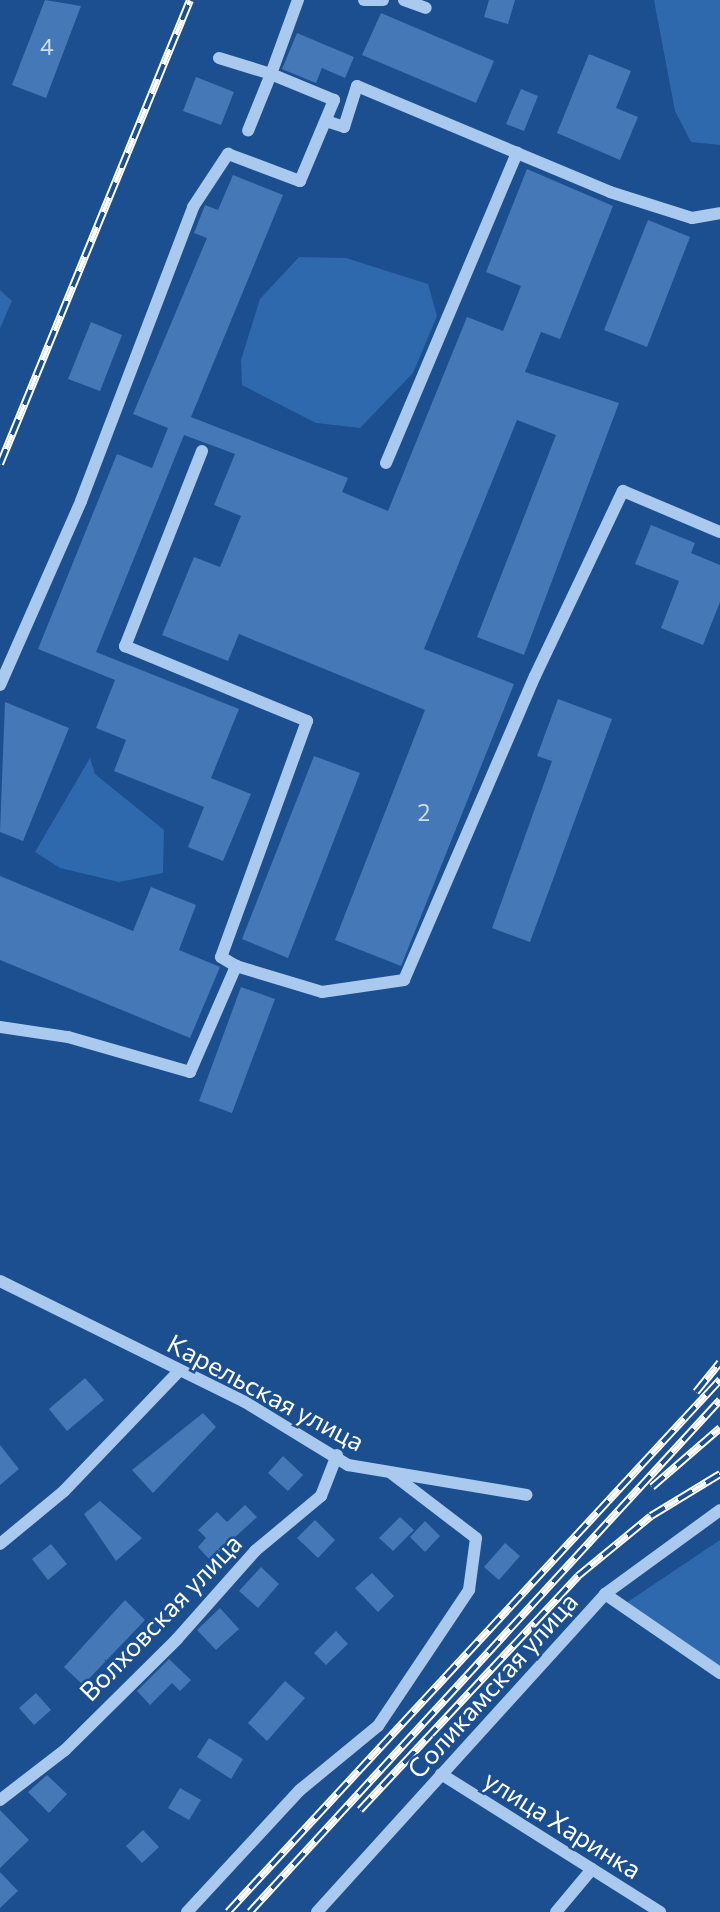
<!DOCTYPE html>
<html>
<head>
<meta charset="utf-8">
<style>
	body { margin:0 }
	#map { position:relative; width:720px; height:1912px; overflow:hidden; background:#1b4f8f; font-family:Commissioner,sans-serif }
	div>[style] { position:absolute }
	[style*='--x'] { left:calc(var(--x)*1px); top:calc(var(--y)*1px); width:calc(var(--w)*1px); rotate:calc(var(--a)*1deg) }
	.green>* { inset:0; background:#2e69ad }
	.building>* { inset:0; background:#4478b7 }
	.minor>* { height:12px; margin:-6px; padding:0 6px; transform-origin:6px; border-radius:6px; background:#a9c9ee }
	.rail>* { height:8px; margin-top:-4px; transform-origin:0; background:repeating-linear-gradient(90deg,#1b4f8f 0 16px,#fff 0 32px); box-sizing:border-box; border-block:2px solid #fff }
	span { translate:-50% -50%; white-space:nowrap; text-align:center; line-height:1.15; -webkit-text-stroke:5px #1b4f8f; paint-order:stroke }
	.number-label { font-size:23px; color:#d0dded }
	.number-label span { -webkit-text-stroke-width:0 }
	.street-label { font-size:26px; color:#fff }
</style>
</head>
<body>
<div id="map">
	<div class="green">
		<i style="clip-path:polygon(654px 0,720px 0,720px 145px,691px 142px,675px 111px)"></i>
		<i style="clip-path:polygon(299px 257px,346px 258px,428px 284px,437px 316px,413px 373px,360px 428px,316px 423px,242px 385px,241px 360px,260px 299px)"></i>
		<i style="clip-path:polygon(0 290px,12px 301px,0 328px)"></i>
		<i style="clip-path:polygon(90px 758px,95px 774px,164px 830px,163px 873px,119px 882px,60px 868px,35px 852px)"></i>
		<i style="clip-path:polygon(720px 1540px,720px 1667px,626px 1603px)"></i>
	</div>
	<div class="building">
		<i style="clip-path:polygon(45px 0,81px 6px,46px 98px,12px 85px)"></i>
		<i style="clip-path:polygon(489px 0,515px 0,508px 24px,484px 17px)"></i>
		<i style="clip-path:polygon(381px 13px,494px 61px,476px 103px,362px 55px)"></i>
		<i style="clip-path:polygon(297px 33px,354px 57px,345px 78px,322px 68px,316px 83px,282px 69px)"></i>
		<i style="clip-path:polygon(589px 54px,631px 71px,616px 108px,638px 117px,620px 160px,557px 133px)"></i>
		<i style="clip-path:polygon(196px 77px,234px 92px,221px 125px,183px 111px)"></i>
		<i style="clip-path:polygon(521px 89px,538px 96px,524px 131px,506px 124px)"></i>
		<i style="clip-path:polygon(527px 169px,613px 206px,560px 339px,541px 332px,525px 372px,619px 403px,524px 655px,477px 637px,556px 435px,517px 420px,424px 649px,514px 684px,401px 966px,335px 940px,425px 710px,239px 634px,228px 661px,162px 635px,194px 557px,220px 567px,241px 516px,214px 505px,235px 454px,184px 435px,96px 652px,239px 709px,211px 778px,251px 794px,223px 861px,188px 847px,204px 807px,114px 771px,126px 740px,96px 728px,115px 680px,38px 649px,117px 454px,152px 468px,168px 428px,133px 414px,207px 238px,194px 233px,205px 205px,218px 210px,233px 175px,283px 195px,191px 417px,348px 478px,342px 492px,388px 511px,467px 317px,503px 331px,521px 286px,486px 272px)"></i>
		<i style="clip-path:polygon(648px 220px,690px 237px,647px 347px,604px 330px)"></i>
		<i style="clip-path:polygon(91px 322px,122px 335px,100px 391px,68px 379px)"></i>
		<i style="clip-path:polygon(651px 525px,695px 543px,691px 553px,720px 565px,720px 602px,703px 645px,661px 628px,679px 581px,635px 564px)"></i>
		<i style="clip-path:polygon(558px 699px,612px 719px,530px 942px,492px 928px,552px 761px,537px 756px)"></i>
		<i style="clip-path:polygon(5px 702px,69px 728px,23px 841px,0 832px)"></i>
		<i style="clip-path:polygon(314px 756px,360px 773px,288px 958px,242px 939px)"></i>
		<i style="clip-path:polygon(0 876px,133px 931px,151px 887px,196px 905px,179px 950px,220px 967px,190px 1038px,0 960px)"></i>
		<i style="clip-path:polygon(241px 987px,275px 999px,232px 1113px,199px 1101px)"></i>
		<i style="clip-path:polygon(85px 1378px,104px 1400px,67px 1431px,49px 1409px)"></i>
		<i style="clip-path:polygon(203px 1413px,216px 1427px,153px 1493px,132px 1470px)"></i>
		<i style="clip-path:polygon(0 1445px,19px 1469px,0 1485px)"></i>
		<i style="clip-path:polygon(283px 1456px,303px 1475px,288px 1491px,268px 1473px)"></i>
		<i style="clip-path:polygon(100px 1501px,142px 1538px,116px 1561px,84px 1514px)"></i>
		<i style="clip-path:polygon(245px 1505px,257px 1517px,210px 1560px,198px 1547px,206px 1538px,198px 1530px,217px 1512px,227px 1522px)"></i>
		<i style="clip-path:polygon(400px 1517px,414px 1530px,393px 1551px,379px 1538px)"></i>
		<i style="clip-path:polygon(315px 1520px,335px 1540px,318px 1558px,297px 1538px)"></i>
		<i style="clip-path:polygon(425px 1521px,440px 1536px,425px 1552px,410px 1537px)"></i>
		<i style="clip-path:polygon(505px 1543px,520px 1556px,499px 1580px,484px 1567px)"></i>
		<i style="clip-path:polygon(51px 1544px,67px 1564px,48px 1580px,32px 1559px)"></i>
		<i style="clip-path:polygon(261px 1567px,279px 1584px,258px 1608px,239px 1591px)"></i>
		<i style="clip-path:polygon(372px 1573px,394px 1596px,378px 1612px,355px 1588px)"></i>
		<i style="clip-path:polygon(125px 1600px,145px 1620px,83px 1685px,64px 1667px)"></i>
		<i style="clip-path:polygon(220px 1608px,239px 1629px,216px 1650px,197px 1630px)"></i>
		<i style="clip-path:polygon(336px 1631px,348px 1644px,326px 1665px,314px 1653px)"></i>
		<i style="clip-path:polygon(169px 1659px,191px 1680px,180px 1691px,172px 1683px,150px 1705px,137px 1691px)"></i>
		<i style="clip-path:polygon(285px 1681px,305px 1698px,267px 1741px,248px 1723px)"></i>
		<i style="clip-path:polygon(36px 1693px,51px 1710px,34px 1725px,19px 1708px)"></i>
		<i style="clip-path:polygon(209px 1738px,243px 1759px,231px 1779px,197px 1757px)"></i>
		<i style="clip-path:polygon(47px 1775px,67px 1794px,49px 1813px,28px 1792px)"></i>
		<i style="clip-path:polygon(180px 1788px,201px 1800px,189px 1820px,168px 1808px)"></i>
		<i style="clip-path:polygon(0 1810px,29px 1840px,0 1868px)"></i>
		<i style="clip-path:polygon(143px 1830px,159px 1847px,142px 1863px,126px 1846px)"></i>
		<i style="clip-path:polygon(0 1872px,18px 1891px,0 1908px)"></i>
	</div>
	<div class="minor">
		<i style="--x:364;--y:0;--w:19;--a:0"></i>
		<i style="--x:404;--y:0;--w:23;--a:20"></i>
		<i style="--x:219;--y:58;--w:54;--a:17.1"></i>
		<i style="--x:271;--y:74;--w:79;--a:-70"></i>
		<i style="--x:326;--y:121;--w:19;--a:18"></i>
		<i style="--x:344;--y:127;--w:43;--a:-72.4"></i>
		<i style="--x:357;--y:86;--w:274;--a:22.7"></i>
		<i style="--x:610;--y:192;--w:86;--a:17.6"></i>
		<i style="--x:692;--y:218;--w:28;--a:-10"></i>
		<i style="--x:202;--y:451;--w:210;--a:111.5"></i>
		<i style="--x:125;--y:646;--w:197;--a:22.4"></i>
		<i style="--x:307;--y:721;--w:251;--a:110"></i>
		<i style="--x:221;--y:957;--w:17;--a:31"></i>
		<i style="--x:386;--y:463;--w:337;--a:-67.1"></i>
		<i style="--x:0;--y:685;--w:201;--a:-66.2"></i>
		<i style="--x:81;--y:501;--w:315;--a:-69.1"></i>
		<i style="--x:193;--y:207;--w:64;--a:-56.6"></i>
		<i style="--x:228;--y:154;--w:77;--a:20.6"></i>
		<i style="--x:300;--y:181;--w:88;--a:-67.2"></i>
		<i style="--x:334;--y:100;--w:68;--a:-157.6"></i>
		<i style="--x:271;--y:74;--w:61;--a:112"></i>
		<i style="--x:0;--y:1027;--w:69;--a:8.4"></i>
		<i style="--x:68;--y:1037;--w:127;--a:16"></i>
		<i style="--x:190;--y:1072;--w:116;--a:-66.5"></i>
		<i style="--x:236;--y:966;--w:90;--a:16.8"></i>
		<i style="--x:322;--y:992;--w:83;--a:-8.3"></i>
		<i style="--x:404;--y:980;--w:331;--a:-66.7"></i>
		<i style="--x:535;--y:676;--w:205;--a:-64.6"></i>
		<i style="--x:623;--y:491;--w:105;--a:22.9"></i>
		<i style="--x:0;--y:1281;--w:273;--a:26.3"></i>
		<i style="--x:245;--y:1402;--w:121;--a:31.5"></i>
		<i style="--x:348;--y:1465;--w:181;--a:9.5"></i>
		<i style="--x:0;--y:1544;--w:83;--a:-39.6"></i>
		<i style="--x:64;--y:1491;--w:165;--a:-46.2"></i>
		<i style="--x:605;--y:1594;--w:140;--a:34.5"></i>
		<i style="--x:441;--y:1774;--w:259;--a:32.2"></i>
		<i style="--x:0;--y:1800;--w:82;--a:-37.6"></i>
		<i style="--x:65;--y:1750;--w:158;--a:-44.7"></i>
		<i style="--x:177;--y:1639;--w:118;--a:-48.4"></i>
		<i style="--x:255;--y:1551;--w:86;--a:-39.8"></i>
		<i style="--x:321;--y:1496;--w:44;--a:-68.7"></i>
		<i style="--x:187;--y:1912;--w:166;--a:-47.2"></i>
		<i style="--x:300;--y:1790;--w:101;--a:-39.4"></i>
		<i style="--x:378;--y:1726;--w:164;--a:-56.2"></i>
		<i style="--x:469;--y:1590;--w:52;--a:-82.3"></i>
		<i style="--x:476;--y:1538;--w:107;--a:-142.6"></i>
		<i style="--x:317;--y:1912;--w:429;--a:-47.8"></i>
		<i style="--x:605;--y:1594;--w:142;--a:-36.1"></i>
		<i style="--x:556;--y:1912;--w:56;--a:-50.1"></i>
	</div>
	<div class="rail">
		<i style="--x:0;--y:464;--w:501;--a:-67.73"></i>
		<i style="--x:696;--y:1392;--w:38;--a:-51"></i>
		<i style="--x:652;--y:1487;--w:90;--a:-40.9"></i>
		<i style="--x:360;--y:1810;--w:320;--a:-47"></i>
		<i style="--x:578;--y:1576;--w:94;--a:-39.4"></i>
		<i style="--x:651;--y:1516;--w:81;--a:-31.3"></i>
		<i style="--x:228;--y:1912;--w:725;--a:-47.24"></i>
		<i style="--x:250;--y:1912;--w:695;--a:-47.45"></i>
	</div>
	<div class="number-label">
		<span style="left:47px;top:46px">4</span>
		<span style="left:424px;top:812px">2</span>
	</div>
	<div class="street-label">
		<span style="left:266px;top:1392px;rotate:28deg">Карельская улица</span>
		<span style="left:160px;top:1617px;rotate:-46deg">Волховская улица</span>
		<span style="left:492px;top:1685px;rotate:-48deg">Соликамская улица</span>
		<span style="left:563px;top:1824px;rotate:32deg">улица Харинка</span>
	</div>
</div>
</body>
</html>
